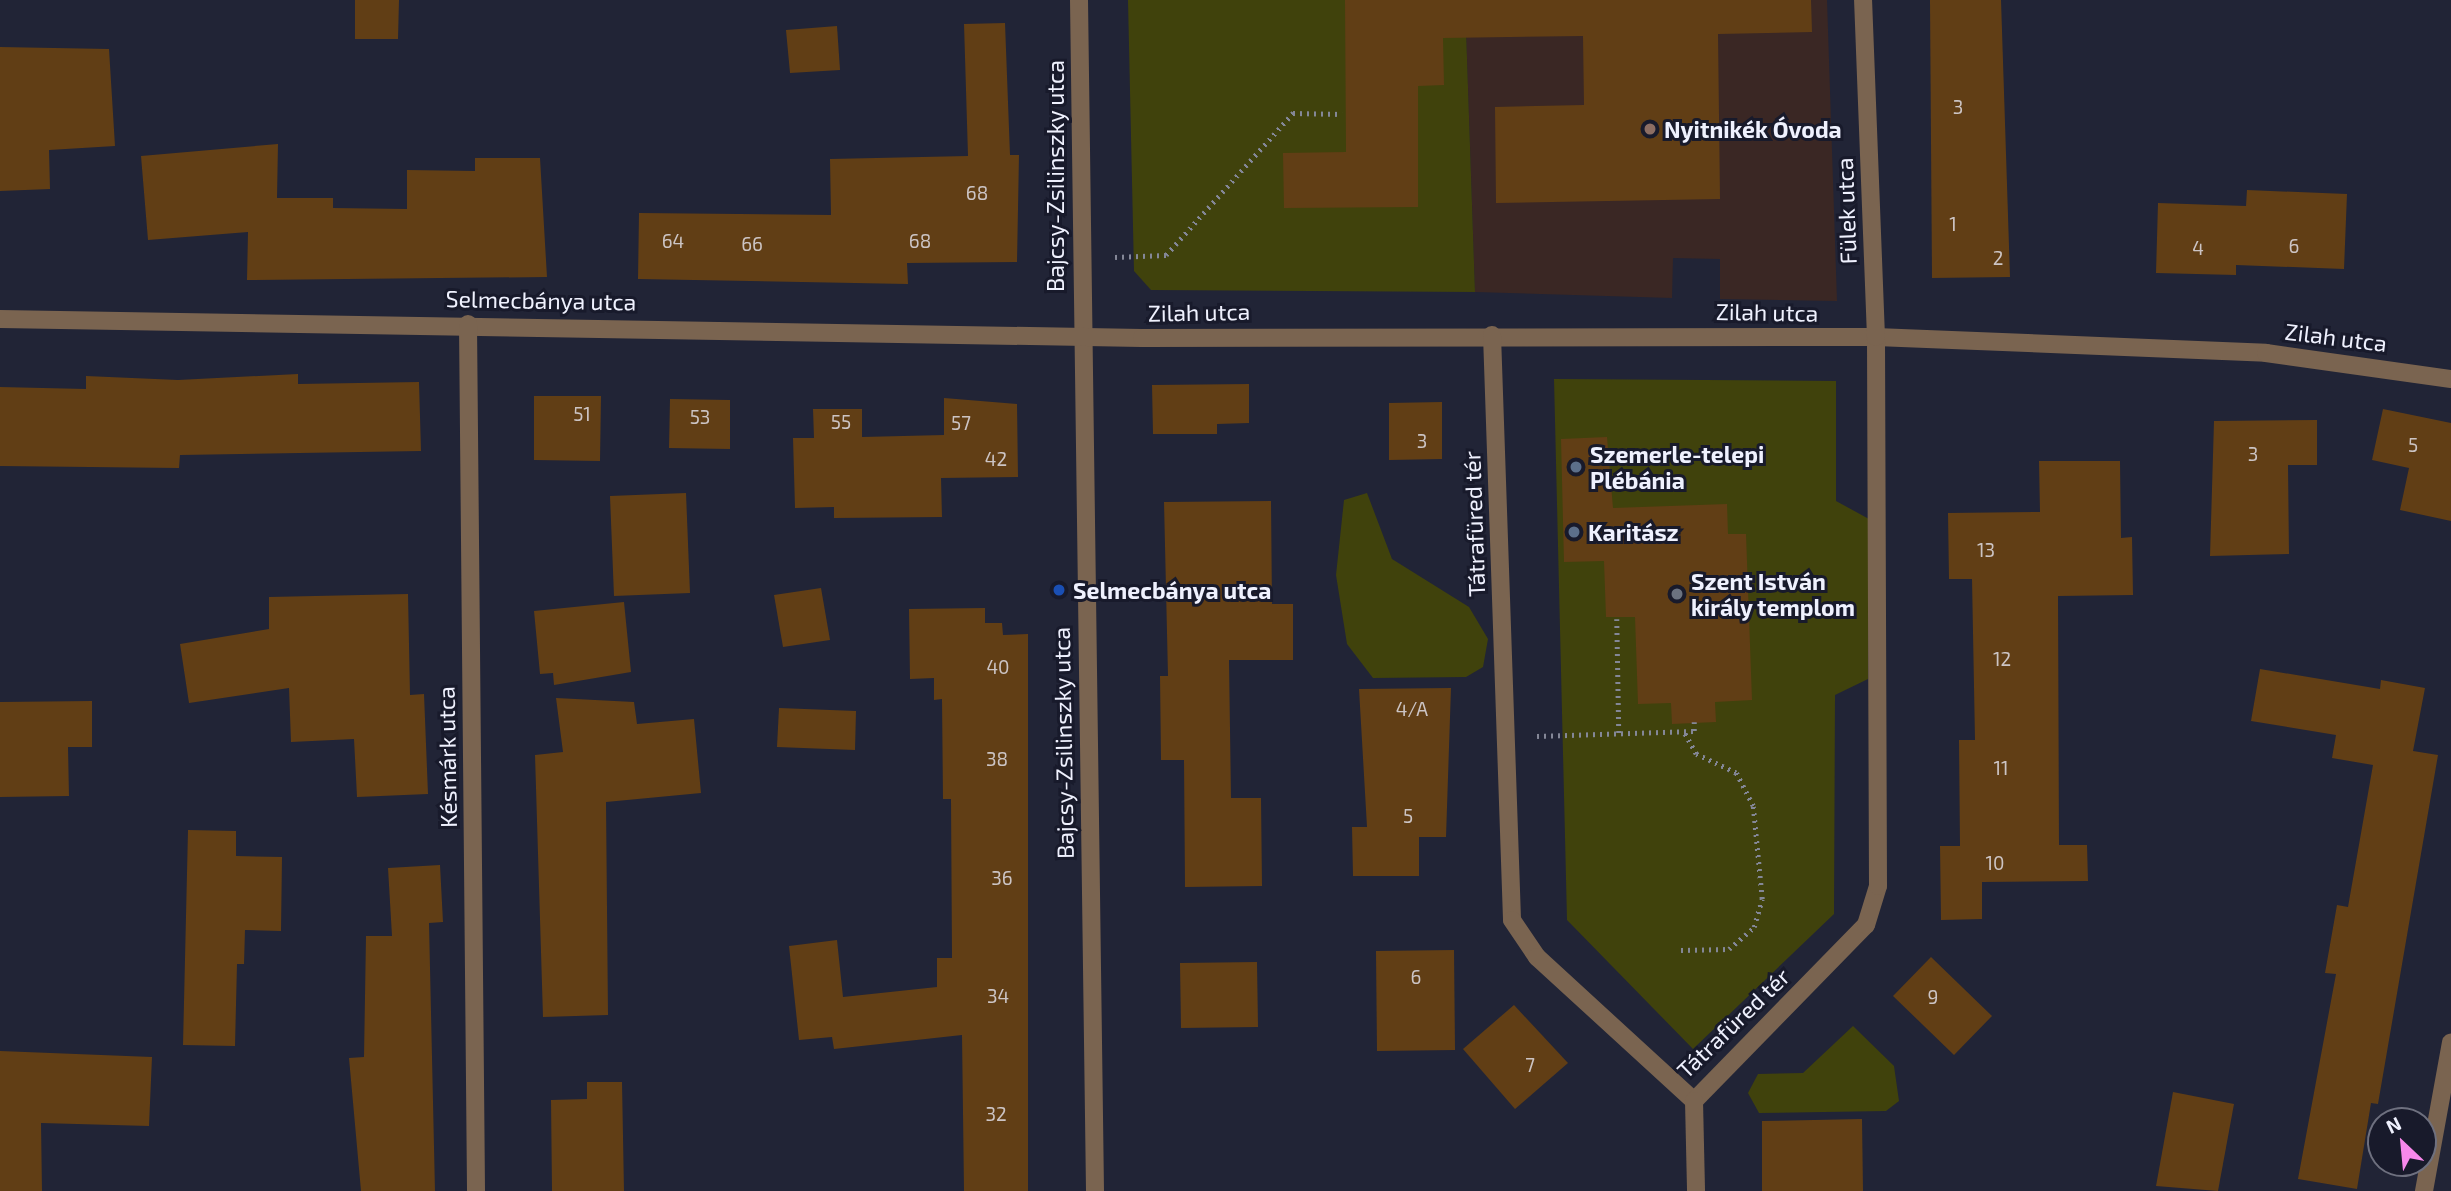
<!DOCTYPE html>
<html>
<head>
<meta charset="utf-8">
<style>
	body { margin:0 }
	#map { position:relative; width:2451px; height:1191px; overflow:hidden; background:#212436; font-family:"Exo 2",sans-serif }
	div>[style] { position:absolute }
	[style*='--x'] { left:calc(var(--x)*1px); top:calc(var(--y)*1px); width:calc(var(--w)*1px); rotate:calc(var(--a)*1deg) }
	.education>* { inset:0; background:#3a2724 }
	.green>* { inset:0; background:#40420c }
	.building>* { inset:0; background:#613e15 }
	.path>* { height:4.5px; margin-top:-2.25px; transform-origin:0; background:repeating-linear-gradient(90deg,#848797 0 2px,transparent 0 7px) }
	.minor>* { height:18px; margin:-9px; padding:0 9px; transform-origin:9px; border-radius:9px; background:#7a6450 }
	.dots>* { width:19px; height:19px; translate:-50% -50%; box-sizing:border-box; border:4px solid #181a2b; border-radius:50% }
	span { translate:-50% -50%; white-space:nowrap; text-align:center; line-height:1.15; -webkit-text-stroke:6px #181a2b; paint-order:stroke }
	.number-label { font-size:19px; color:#ccc4c4 }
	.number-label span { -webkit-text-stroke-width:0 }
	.poi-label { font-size:23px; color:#eff1fe; font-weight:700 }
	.left { translate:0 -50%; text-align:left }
	.street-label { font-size:23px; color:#eff1fe }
	.north { position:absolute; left:2367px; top:1107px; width:70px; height:70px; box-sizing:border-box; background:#181a2b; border:2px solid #6e707f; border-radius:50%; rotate:334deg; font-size:19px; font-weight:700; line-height:28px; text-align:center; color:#eff1fe }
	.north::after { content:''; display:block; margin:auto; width:24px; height:32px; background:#f788eb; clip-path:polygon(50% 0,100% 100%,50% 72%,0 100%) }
</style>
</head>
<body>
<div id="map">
	<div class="education">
		<i style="clip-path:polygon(1465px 0,1827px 0,1837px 301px,1720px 299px,1720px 259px,1673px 258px,1672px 298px,1475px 292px)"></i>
	</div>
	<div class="green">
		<i style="clip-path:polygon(1128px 0,1465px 0,1475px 292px,1151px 290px,1134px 271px)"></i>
		<i style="clip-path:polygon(1554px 379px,1836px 381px,1836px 501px,1869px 519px,1868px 679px,1835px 695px,1834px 914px,1693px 1049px,1567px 920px)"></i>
		<i style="clip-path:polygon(1367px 493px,1392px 559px,1469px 607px,1488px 639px,1483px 667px,1466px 677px,1373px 678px,1347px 644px,1336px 575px,1344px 500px)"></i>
		<i style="clip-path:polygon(1853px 1026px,1894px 1066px,1899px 1101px,1886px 1111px,1759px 1113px,1748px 1093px,1758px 1074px,1803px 1073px)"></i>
	</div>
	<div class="building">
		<i style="clip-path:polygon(355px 0,399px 0,398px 39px,355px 39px)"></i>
		<i style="clip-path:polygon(1345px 0,1811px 0,1812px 32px,1718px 34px,1720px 199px,1496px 203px,1495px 107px,1584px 105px,1583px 36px,1443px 38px,1444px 85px,1418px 86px,1418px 207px,1284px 208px,1283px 153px,1346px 152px)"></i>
		<i style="clip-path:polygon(1930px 0,2001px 0,2010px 277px,1932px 278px)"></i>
		<i style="clip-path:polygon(1005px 23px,1010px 155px,1019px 155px,1017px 262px,907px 263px,908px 284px,638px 279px,639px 213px,831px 215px,830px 159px,968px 156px,964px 24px)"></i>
		<i style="clip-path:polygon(837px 26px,840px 70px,790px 73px,786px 30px)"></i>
		<i style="clip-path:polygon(0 47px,109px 49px,115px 146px,49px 150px,50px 189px,0 191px)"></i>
		<i style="clip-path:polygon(278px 144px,277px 198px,333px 198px,333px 208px,407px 209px,407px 170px,475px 171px,475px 158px,540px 158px,547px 277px,247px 280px,248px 232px,148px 240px,141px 156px)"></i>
		<i style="clip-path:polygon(2247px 190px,2347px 194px,2344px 269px,2236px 265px,2236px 275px,2156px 273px,2158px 203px,2246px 206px)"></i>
		<i style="clip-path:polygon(298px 374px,298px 384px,419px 382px,421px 451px,180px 455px,179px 468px,0 466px,0 387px,86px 389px,86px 376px,178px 380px)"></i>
		<i style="clip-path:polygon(1249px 384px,1249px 423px,1217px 424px,1217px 434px,1153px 434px,1152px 385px)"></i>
		<i style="clip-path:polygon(534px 396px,601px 396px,600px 461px,534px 460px)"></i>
		<i style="clip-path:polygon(944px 398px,1017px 404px,1018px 477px,941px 478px,942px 517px,834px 518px,834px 507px,795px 508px,793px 438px,814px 438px,813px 409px,862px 409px,862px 437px,944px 435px)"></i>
		<i style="clip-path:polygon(670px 399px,730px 400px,730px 449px,669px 448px)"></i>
		<i style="clip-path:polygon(1442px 402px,1442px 459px,1389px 460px,1389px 403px)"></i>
		<i style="clip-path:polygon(2383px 409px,2451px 423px,2451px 521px,2400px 510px,2409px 468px,2372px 460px)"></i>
		<i style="clip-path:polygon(2317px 420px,2317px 465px,2288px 465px,2289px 554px,2210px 556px,2214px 421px)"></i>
		<i style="clip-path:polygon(1607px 437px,1613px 508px,1727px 504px,1728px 534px,1746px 534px,1752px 700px,1715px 702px,1716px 722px,1672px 724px,1671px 703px,1638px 704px,1635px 617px,1606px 617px,1604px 561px,1564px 562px,1561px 439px)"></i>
		<i style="clip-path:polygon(2039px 461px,2120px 461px,2121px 538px,2132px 537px,2133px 595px,2058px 596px,2059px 845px,2087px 845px,2088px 881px,1982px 882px,1982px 919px,1941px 920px,1940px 846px,1960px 846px,1959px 740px,1975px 740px,1972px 579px,1949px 579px,1948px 513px,2040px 512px)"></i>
		<i style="clip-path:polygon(686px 493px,690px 593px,614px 596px,610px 496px)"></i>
		<i style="clip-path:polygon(1271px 501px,1272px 604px,1293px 604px,1293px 660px,1229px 660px,1231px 798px,1261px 798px,1262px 886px,1185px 887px,1184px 760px,1161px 760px,1160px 676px,1168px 676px,1164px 502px)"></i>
		<i style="clip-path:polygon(821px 588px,830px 640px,783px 647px,774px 595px)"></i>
		<i style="clip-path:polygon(408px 594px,410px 695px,424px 694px,428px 794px,357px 797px,354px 739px,291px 742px,289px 688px,189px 703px,180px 644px,269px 629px,269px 597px)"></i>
		<i style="clip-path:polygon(624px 602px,631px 672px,554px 685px,553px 673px,540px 674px,534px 611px)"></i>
		<i style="clip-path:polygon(985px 608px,985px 623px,1002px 623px,1003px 635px,1028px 634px,1028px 1191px,964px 1191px,962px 1035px,834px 1049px,832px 1037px,799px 1040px,789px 946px,837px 940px,843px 997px,937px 987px,937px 958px,952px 958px,951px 799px,943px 799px,942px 699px,934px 700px,934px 678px,910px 679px,909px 609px)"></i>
		<i style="clip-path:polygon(2260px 669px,2380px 689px,2381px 680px,2425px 688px,2413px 751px,2438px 755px,2378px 1104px,2371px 1103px,2357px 1189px,2298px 1179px,2336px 974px,2325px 973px,2337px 905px,2348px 907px,2373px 765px,2332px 758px,2336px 735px,2251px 721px)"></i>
		<i style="clip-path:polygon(1451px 688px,1446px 837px,1419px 837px,1419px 876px,1353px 876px,1352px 827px,1367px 827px,1359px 689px)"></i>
		<i style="clip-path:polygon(556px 698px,634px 702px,637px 724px,694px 719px,701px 793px,606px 802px,608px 1015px,543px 1017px,535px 755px,563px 752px)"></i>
		<i style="clip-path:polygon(92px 701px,92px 747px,68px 747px,69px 796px,0 797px,0 702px)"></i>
		<i style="clip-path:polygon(779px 708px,856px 711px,855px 750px,777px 747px)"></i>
		<i style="clip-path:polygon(188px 830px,236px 831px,236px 856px,282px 857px,281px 931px,245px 930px,244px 964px,237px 964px,235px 1046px,183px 1045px)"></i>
		<i style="clip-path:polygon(440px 865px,443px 922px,429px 923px,435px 1191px,361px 1191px,349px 1058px,364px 1057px,366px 936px,392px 936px,388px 868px)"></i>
		<i style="clip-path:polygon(1454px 950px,1455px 1050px,1377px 1051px,1376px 951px)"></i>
		<i style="clip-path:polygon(1931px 957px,1992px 1016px,1954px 1055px,1893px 996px)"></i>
		<i style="clip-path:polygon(1257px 962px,1258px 1027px,1181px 1028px,1180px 963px)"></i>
		<i style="clip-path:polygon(1514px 1005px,1568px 1063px,1515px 1109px,1463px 1049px)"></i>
		<i style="clip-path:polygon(0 1051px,152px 1057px,149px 1126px,41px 1123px,42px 1191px,0 1191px)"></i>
		<i style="clip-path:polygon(587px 1082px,622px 1082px,624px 1191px,552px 1191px,551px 1100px,587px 1099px)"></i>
		<i style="clip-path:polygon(2173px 1092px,2234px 1104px,2218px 1191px,2156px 1186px)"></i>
		<i style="clip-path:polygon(1862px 1119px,1863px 1191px,1762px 1191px,1762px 1121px)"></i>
	</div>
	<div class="path">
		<i style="--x:1115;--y:257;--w:51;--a:-2.2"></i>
		<i style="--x:1166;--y:255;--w:191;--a:-48.2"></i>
		<i style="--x:1293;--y:113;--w:49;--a:1.2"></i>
		<i style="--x:1617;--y:619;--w:114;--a:89"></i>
		<i style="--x:1537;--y:736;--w:157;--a:-1.8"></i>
		<i style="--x:1694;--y:731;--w:9;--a:-90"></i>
		<i style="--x:1681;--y:950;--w:48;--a:-1.2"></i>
		<i style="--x:1729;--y:949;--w:33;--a:-41"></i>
		<i style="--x:1754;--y:927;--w:29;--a:-74"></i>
		<i style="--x:1762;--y:899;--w:93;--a:-95.5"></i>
		<i style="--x:1753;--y:806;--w:37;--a:-117"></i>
		<i style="--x:1736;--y:773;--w:44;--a:-154.6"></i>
		<i style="--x:1696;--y:754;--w:25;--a:-119"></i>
	</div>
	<div class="minor">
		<i style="--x:1079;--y:0;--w:1191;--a:89.23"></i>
		<i style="--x:0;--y:319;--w:1142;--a:0.95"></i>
		<i style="--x:1142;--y:338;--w:734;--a:-0.08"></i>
		<i style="--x:1876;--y:337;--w:390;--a:2.3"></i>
		<i style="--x:2266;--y:353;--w:187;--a:8"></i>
		<i style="--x:468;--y:324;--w:867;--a:89.47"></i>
		<i style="--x:1492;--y:335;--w:585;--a:88.04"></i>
		<i style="--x:1512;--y:920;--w:45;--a:56"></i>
		<i style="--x:1537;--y:957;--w:213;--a:42.5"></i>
		<i style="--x:1694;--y:1101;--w:246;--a:-45.7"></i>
		<i style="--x:1866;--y:925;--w:41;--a:-72.9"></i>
		<i style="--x:1878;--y:886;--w:549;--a:-90.21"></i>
		<i style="--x:1876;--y:337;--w:337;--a:-92.2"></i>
		<i style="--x:1694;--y:1101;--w:90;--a:88.7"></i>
		<i style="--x:2424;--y:1191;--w:151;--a:-79.7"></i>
	</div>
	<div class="dots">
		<i style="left:1650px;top:129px;background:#8d6e63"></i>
		<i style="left:1576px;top:467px;background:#5c6f8a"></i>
		<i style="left:1574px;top:532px;background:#5c6f8a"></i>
		<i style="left:1059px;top:590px;background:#1a4fb4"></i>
		<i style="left:1677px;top:594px;background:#6b7280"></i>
	</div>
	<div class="number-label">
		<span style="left:1958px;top:107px">3</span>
		<span style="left:977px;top:193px">68</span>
		<span style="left:1953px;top:224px">1</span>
		<span style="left:673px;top:241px">64</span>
		<span style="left:920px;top:241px">68</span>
		<span style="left:752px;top:244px">66</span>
		<span style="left:2294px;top:246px">6</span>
		<span style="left:2198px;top:248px">4</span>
		<span style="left:1998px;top:258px">2</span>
		<span style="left:582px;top:414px">51</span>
		<span style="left:700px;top:417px">53</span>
		<span style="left:841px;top:422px">55</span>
		<span style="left:961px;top:423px">57</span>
		<span style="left:1422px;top:441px">3</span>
		<span style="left:2413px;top:445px">5</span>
		<span style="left:2253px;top:454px">3</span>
		<span style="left:996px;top:459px">42</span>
		<span style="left:1986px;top:550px">13</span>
		<span style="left:2002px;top:659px">12</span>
		<span style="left:998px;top:667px">40</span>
		<span style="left:1412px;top:709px">4/A</span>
		<span style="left:997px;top:759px">38</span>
		<span style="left:2001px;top:768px">11</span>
		<span style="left:1408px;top:816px">5</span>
		<span style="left:1995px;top:863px">10</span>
		<span style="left:1002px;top:878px">36</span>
		<span style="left:1416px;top:977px">6</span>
		<span style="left:998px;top:996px">34</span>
		<span style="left:1933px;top:997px">9</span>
		<span style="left:1530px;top:1065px">7</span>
		<span style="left:996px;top:1114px">32</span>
	</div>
	<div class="poi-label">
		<span class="left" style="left:1664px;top:129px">Nyitnikék Óvoda</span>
		<span class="left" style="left:1590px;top:467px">Szemerle-telepi<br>Plébánia</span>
		<span class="left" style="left:1588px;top:532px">Karitász</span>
		<span class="left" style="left:1691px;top:594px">Szent István<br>király templom</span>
		<span class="left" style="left:1073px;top:590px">Selmecbánya utca</span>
	</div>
	<div class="street-label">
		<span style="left:1055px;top:176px;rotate:-90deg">Bajcsy-Zsilinszky utca</span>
		<span style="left:1846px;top:211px;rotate:-92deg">Fülek utca</span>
		<span style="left:541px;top:300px;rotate:1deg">Selmecbánya utca</span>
		<span style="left:1199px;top:312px;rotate:-1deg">Zilah utca</span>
		<span style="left:1767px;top:312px;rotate:1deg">Zilah utca</span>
		<span style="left:2336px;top:337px;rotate:7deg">Zilah utca</span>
		<span style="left:1474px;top:524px;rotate:-92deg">Tátrafüred tér</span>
		<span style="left:1063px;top:743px;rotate:-91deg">Bajcsy-Zsilinszky utca</span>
		<span style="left:447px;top:757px;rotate:-91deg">Késmárk utca</span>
		<span style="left:1733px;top:1023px;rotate:-44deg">Tátrafüred tér</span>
	</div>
	<div class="north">N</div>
</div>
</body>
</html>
